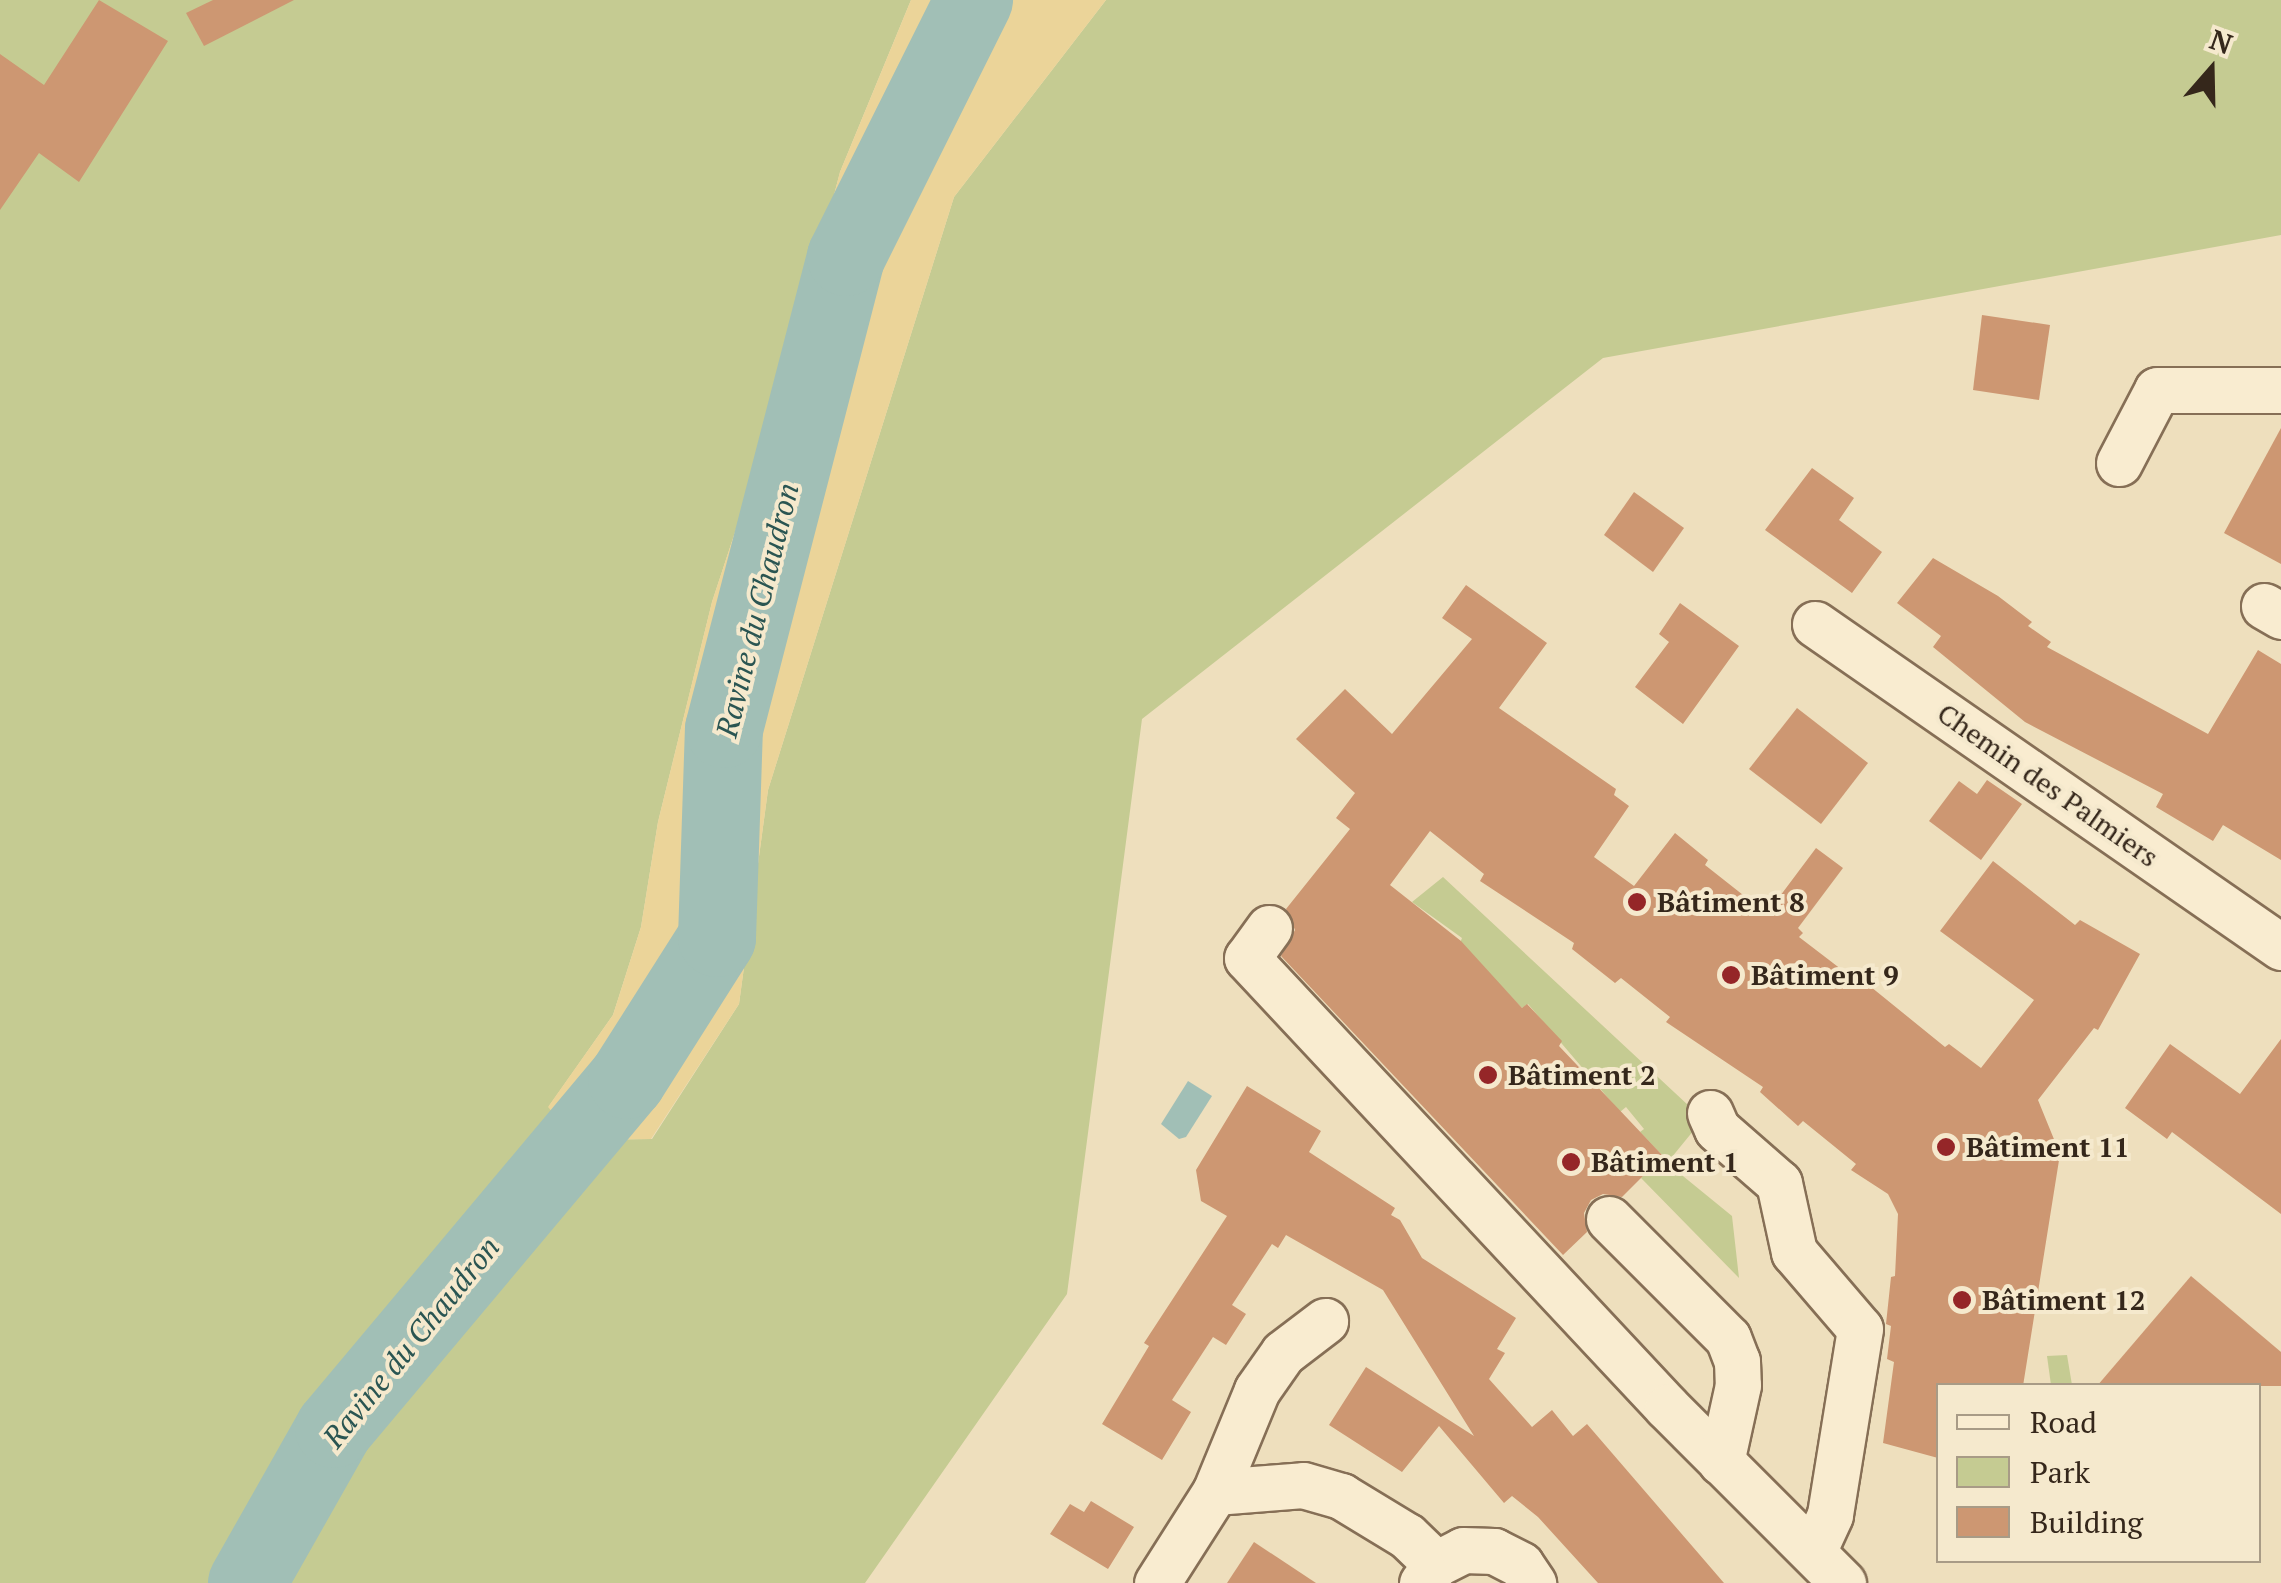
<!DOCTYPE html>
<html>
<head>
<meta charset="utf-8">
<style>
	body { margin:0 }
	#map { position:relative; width:2281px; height:1583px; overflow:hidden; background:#eedfbd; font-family:"PT Serif",serif }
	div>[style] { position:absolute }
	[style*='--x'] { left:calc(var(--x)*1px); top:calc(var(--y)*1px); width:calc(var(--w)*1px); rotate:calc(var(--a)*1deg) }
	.green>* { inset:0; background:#c5cb92 }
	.sand>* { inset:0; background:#ebd499 }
	.water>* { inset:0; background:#a1bfb6 }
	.river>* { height:78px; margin:-39px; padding:0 39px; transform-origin:39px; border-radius:39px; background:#a1bfb6 }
	.building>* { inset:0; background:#cd9772 }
	.roads { filter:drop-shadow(2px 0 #866f56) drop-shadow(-2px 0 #866f56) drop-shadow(0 2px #866f56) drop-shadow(0 -2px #866f56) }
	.street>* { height:45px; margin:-22.5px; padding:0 22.5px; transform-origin:22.5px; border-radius:22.5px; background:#f9ecd0 }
	.dots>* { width:28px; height:28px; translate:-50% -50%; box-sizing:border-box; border:5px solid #f5e9cd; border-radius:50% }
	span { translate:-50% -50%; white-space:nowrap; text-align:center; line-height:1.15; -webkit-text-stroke:8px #f5e9cd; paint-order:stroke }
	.street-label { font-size:28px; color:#35271b }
	.poi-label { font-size:28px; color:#35271b; font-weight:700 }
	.left { translate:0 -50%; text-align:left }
	.water-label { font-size:30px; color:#2a5552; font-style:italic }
	.legend { position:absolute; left:1936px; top:1383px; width:325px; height:180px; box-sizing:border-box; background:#f5e9cd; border:2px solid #a89b86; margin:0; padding:12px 18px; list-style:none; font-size:30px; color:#35271b }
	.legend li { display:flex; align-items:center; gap:20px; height:50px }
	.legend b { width:50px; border:2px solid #a89b86 }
	.north { position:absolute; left:2161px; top:20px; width:100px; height:100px; -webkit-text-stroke:8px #f5e9cd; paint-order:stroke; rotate:20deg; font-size:28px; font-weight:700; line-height:40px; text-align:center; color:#35271b }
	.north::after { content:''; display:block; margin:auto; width:35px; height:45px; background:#35271b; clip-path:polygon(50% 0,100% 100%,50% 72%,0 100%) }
</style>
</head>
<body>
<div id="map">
	<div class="green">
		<i style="clip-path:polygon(0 0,911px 0,840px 172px,788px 371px,712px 602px,658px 822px,641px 927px,613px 1015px,549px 1106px,577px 1140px,652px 1139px,739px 1004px,768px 790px,954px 197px,1106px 0,2281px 0,2281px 235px,1603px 358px,1142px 719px,1067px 1294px,865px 1583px,0 1583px)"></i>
		<i style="clip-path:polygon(1443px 877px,1703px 1119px,1667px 1163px,1732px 1216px,1739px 1278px,1641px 1178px,1663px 1156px,1640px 1132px,1644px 1129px,1626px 1107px,1620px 1112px,1528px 1004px,1522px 1008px,1460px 943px,1462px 938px,1412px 902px)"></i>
		<i style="clip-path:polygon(2067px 1355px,2072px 1385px,2051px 1385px,2047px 1356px)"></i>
	</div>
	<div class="sand">
		<i style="clip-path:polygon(911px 0,1106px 0,954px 197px,768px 790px,739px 1004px,651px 1139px,576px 1140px,548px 1107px,613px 1015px,641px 927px,658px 822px,712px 602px,788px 371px,840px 172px)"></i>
	</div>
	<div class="water">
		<i style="clip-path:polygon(1188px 1081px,1212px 1096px,1186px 1137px,1179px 1139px,1161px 1124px)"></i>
	</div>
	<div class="river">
		<i style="--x:247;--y:1583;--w:177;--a:-60.5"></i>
		<i style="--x:334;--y:1429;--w:456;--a:-50"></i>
		<i style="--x:627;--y:1080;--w:168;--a:-57.6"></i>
		<i style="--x:717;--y:938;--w:209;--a:-88.1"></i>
		<i style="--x:724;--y:729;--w:488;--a:-75.5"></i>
		<i style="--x:846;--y:257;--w:287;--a:-63.5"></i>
	</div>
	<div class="building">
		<i style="clip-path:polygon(99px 0,168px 41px,79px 182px,39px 153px,0 210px,0 54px,44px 85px)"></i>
		<i style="clip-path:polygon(213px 0,294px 0,204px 46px,186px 13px)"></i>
		<i style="clip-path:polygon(1982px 315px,2050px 325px,2039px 400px,1973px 390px)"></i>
		<i style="clip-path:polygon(2281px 428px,2281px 564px,2224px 533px)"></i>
		<i style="clip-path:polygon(1812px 468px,1854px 498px,1839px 520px,1882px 552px,1852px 593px,1765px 530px)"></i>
		<i style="clip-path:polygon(1634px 492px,1684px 528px,1653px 572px,1604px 535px)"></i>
		<i style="clip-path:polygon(1933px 558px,1998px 596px,2032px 622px,2028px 626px,2051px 642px,2047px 647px,2208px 734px,2258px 650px,2281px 664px,2281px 860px,2223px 825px,2213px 841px,2156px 807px,2163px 794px,2025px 722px,1933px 647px,1941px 636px,1897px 603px)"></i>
		<i style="clip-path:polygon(1466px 585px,1547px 643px,1499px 708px,1616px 789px,1614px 795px,1629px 806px,1594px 857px,1634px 886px,1675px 833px,1708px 860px,1705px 865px,1757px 906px,1762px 901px,1771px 908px,1816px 848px,1843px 868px,1798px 928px,1803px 933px,1799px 937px,1850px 976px,1855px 974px,1945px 1047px,1949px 1044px,1981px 1068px,2034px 1000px,1940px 931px,1993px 861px,2075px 925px,2080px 920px,2140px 954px,2098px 1030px,2094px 1028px,2038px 1100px,2060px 1154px,2023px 1386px,1938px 1386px,1938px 1458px,1883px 1443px,1894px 1362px,1887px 1359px,1891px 1326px,1886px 1324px,1891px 1277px,1895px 1276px,1898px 1214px,1888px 1194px,1851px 1170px,1856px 1164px,1803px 1121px,1798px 1126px,1760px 1092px,1763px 1087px,1666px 1022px,1670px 1017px,1621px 978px,1615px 983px,1572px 949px,1574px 943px,1480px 881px,1484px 874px,1430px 831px,1390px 885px,1461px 941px,1522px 1008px,1527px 1004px,1562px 1041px,1559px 1046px,1663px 1156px,1622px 1197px,1603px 1194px,1591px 1200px,1584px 1213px,1587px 1232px,1563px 1255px,1281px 956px,1295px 930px,1286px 909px,1350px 829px,1336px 818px,1355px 793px,1296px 739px,1345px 689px,1392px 734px,1472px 639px,1442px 618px)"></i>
		<i style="clip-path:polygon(1680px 603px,1739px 646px,1683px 724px,1635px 687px,1669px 642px,1659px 634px)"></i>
		<i style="clip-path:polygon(1797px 708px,1868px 763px,1821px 824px,1749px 769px)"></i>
		<i style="clip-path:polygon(1987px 780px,2022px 804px,1981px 860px,1929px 821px,1959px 781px,1977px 794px)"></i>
		<i style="clip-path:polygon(2281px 1039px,2281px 1214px,2172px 1132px,2167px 1139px,2125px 1108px,2170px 1044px,2240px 1094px)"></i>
		<i style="clip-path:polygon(1247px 1086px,1321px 1131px,1309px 1152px,1395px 1208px,1391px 1215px,1400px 1220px,1422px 1258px,1516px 1318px,1497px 1349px,1505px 1353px,1489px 1379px,1532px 1427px,1552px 1410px,1573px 1436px,1587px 1424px,1724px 1583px,1598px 1583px,1538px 1517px,1512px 1496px,1504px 1503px,1439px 1426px,1402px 1472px,1329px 1425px,1366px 1367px,1474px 1436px,1383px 1290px,1286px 1235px,1278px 1248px,1272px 1244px,1232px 1305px,1246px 1314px,1226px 1345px,1213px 1337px,1172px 1400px,1191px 1412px,1162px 1460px,1102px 1424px,1149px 1346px,1144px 1343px,1227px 1216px,1201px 1201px,1196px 1170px)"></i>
		<i style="clip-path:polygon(2191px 1276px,2281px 1352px,2281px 1386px,2097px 1386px)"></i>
		<i style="clip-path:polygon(1091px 1501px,1134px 1527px,1108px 1569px,1050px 1534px,1070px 1504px,1084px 1512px)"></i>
		<i style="clip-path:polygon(1254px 1542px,1316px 1583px,1227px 1583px)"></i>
	</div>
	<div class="roads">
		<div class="street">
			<i style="--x:2119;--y:463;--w:82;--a:-62.5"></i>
			<i style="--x:2157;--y:390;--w:124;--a:0"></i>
			<i style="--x:2264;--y:606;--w:20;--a:30"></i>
			<i style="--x:1815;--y:624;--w:567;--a:34.73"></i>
			<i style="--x:1269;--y:928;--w:37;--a:126"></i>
			<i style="--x:1247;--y:958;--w:615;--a:46.91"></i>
			<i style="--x:1667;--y:1407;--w:249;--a:45"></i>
			<i style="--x:1710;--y:1113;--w:17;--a:66"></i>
			<i style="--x:1717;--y:1129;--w:82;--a:41.1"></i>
			<i style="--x:1779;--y:1183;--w:71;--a:77.7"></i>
			<i style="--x:1794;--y:1252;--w:101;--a:49.4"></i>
			<i style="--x:1860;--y:1329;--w:188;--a:99.2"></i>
			<i style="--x:1830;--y:1515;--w:41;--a:114.7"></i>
			<i style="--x:1609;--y:1219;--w:168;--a:45"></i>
			<i style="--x:1728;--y:1338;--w:25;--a:69"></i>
			<i style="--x:1737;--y:1361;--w:24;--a:88"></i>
			<i style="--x:1738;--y:1385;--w:79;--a:102.4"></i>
			<i style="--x:1215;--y:1492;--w:88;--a:-4.5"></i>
			<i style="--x:1303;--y:1485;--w:40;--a:16"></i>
			<i style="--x:1341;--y:1496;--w:77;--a:31.2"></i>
			<i style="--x:1407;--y:1536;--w:40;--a:44"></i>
			<i style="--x:1157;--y:1583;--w:108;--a:-57.5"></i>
			<i style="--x:1215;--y:1492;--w:110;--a:-67.6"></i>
			<i style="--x:1257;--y:1390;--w:45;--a:-54.9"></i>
			<i style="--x:1283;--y:1353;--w:53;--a:-37.3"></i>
			<i style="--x:1422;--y:1583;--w:24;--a:-54"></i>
			<i style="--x:1436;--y:1564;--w:30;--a:-27"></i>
			<i style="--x:1463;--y:1550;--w:31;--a:2"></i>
			<i style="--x:1494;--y:1551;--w:30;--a:27"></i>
			<i style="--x:1521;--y:1565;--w:22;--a:56"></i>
		</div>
	</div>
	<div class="dots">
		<i style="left:1637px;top:902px;background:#952628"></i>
		<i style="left:1731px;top:975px;background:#952628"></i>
		<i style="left:1488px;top:1075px;background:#952628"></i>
		<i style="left:1946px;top:1147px;background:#952628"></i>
		<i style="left:1571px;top:1162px;background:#952628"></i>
		<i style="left:1962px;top:1300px;background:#952628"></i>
	</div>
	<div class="street-label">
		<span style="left:2048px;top:785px;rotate:35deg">Chemin des Palmiers</span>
	</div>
	<div class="poi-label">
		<span class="left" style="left:1657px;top:902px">Bâtiment 8</span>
		<span class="left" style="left:1751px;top:975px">Bâtiment 9</span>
		<span class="left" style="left:1508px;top:1075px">Bâtiment 2</span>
		<span class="left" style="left:1966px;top:1147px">Bâtiment 11</span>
		<span class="left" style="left:1591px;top:1162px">Bâtiment 1</span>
		<span class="left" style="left:1982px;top:1300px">Bâtiment 12</span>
	</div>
	<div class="water-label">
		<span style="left:757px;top:610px;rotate:-76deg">Ravine du Chaudron</span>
		<span style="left:411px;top:1342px;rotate:-51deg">Ravine du Chaudron</span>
	</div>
	<ul class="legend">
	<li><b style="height:12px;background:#f9ecd0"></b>Road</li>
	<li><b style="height:28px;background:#c5cb92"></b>Park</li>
	<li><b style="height:28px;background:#cd9772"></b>Building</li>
	</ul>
	<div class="north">N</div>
</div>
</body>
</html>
